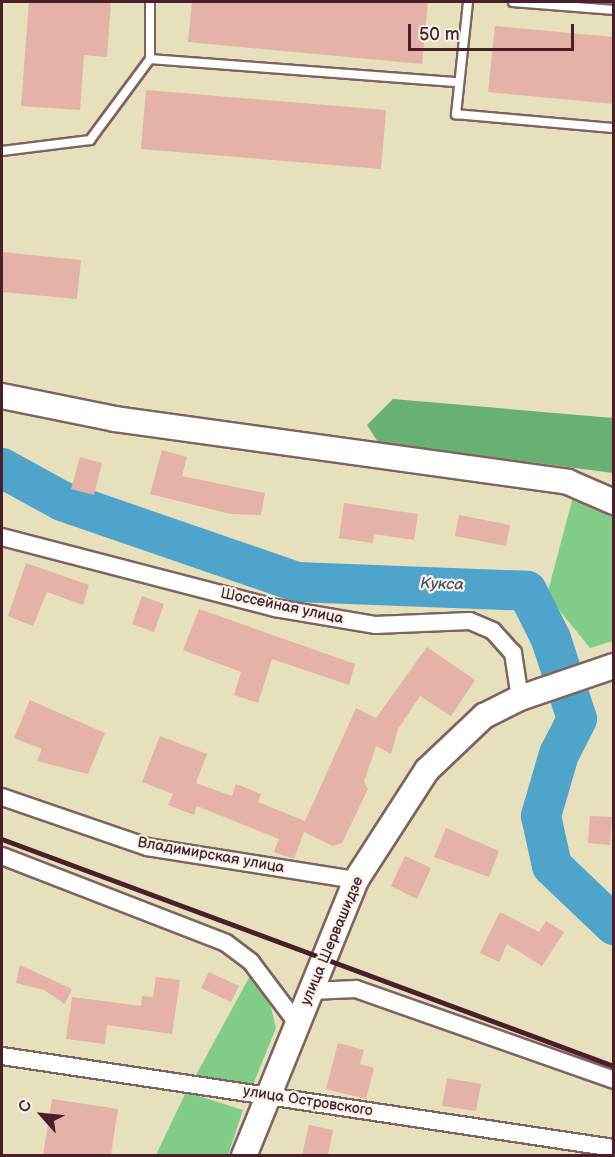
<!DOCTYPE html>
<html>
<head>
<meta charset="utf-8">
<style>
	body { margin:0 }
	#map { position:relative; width:615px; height:1157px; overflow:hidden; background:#e7e0bc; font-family:"Balsamiq Sans",sans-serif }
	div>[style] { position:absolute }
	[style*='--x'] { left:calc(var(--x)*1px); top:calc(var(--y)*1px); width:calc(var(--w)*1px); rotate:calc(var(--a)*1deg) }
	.green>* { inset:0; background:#82cc89 }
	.forest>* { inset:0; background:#69b075 }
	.river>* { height:40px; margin:-20px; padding:0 20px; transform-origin:20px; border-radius:20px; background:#4fa4cb }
	.building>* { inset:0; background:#e4b2a7 }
	.roads { filter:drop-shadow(2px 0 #81635e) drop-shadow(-2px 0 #81635e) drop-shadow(0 2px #81635e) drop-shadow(0 -2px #81635e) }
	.lane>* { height:8px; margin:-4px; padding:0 4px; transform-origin:4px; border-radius:4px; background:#fff }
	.street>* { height:16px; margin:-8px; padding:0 8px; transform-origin:8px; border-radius:8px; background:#fff }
	.secondary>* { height:24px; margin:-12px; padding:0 12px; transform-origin:12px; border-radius:12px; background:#fff }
	.rail>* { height:4.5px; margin:-2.25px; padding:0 2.25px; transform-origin:2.25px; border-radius:2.25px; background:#4a1f2b }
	span { translate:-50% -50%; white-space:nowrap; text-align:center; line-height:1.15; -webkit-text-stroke:4.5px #f7f3e8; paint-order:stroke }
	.street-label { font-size:15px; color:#4a1f2b }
	.water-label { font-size:16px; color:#4c546b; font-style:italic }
	.frame { position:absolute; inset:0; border:3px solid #4a1f2b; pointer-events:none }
	.north { position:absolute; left:12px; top:1085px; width:60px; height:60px; -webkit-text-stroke:4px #f7f3e8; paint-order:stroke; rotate:297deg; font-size:16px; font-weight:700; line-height:24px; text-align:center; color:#4a1f2b }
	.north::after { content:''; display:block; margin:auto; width:21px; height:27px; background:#4a1f2b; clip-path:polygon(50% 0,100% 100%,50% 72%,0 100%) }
	.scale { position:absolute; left:408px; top:24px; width:166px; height:27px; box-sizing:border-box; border:3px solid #4a1f2b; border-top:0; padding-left:8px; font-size:18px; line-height:21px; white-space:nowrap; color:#4a1f2b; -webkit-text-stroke:4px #f7f3e8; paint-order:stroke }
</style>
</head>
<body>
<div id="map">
	<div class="green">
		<i style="clip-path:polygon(573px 497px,613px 517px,613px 641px,590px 648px,547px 595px)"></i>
		<i style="clip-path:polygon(251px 974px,271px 1007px,276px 1028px,253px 1085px,196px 1075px)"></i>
		<i style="clip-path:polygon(186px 1092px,243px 1110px,228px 1155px,156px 1155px)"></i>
	</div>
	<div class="forest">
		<i style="clip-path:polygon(393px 399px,613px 418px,613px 473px,378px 442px,367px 425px)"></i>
	</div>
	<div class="river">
		<i style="--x:2;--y:468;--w:68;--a:28.8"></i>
		<i style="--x:62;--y:501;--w:249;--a:19"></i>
		<i style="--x:297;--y:582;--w:230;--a:2.2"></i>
		<i style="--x:527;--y:591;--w:54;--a:63.4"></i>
		<i style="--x:551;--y:639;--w:84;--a:72"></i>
		<i style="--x:577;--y:719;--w:39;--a:117"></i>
		<i style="--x:559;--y:754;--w:65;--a:106.2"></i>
		<i style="--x:541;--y:816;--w:51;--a:77.6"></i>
		<i style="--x:552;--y:866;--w:86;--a:43.6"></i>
	</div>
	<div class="building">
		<i style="clip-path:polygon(29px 2px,111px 2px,107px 57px,84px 55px,80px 110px,21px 106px)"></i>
		<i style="clip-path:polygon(192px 2px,428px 2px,422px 64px,188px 42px)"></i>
		<i style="clip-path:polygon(495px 26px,614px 37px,614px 104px,488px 92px)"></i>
		<i style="clip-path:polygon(146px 90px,386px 110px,381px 169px,141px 149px)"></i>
		<i style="clip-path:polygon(2px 252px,81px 260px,77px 299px,2px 292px)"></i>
		<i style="clip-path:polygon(162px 450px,187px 457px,182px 476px,265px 493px,261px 515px,231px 514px,150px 494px)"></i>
		<i style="clip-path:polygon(80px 457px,102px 463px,94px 495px,71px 489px)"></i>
		<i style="clip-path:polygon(344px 503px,418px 514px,414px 540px,374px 534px,373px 543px,339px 538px)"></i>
		<i style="clip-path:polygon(459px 515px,510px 525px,506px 546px,455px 536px)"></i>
		<i style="clip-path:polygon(26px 563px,89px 585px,83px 605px,47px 592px,33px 626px,8px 616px)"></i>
		<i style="clip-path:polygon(142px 596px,164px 604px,154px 632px,132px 624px)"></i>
		<i style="clip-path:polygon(199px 609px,355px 664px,349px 685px,272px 659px,258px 703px,234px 695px,241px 672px,183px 650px)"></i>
		<i style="clip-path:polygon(427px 647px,475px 680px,451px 716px,420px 696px,398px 729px,391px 754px,376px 746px,364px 782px,368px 789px,342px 843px,333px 846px,304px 832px,294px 859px,274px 852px,279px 839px,197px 806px,194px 815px,168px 805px,173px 794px,142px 782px,160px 736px,207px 754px,196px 783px,232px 796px,236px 784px,261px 794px,258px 802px,305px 821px,356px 708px,376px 718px)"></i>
		<i style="clip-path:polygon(30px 700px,105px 733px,88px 774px,37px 761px,42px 749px,14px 738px)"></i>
		<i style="clip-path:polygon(590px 816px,612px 817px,610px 845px,588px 843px)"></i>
		<i style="clip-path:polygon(446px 828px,499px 851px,489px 877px,434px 857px)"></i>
		<i style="clip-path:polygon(405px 856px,431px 868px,417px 899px,391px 886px)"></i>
		<i style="clip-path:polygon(500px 912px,539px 932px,546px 921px,564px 932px,542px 966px,507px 944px,499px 962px,480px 953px)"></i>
		<i style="clip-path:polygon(20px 965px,72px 989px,65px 1004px,44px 990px,16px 983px)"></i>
		<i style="clip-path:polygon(209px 972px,239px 986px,231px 1002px,201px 988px)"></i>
		<i style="clip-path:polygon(156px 977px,180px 980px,172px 1034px,107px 1025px,105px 1044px,66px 1039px,72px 997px,141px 1006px,142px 996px,153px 997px)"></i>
		<i style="clip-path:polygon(338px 1043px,364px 1050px,360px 1064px,374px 1068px,366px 1099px,326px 1089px)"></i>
		<i style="clip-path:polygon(447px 1078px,481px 1084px,476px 1111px,442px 1106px)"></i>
		<i style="clip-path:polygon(52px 1099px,118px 1109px,111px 1155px,43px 1155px)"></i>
		<i style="clip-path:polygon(309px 1125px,333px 1130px,328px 1155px,302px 1155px)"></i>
	</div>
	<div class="roads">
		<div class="lane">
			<i style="--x:468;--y:2;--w:113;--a:96.1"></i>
			<i style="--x:456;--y:114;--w:159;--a:5.1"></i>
			<i style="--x:513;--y:2;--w:101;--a:4.5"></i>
			<i style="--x:150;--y:59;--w:308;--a:4.3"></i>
			<i style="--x:2;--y:151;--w:89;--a:-7.1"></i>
			<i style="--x:90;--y:140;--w:101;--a:-53.5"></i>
			<i style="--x:150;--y:59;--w:57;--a:-90"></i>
		</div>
		<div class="street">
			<i style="--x:2;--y:537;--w:282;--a:14.6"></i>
			<i style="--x:275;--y:608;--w:101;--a:9.6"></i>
			<i style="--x:375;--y:625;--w:95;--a:-2.4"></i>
			<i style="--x:470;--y:621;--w:25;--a:23"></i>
			<i style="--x:493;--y:631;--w:30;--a:48"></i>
			<i style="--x:513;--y:653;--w:46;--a:81.2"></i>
			<i style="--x:2;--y:797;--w:153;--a:19"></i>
			<i style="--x:147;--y:847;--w:212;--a:9"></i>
			<i style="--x:2;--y:856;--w:240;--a:21.2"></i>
			<i style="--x:226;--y:943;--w:31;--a:37"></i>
			<i style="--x:251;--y:962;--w:76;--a:53"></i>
			<i style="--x:311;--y:991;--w:45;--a:-2.5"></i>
			<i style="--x:356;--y:989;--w:274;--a:19.4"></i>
			<i style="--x:2;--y:1056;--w:619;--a:8.55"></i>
		</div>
		<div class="secondary">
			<i style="--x:2;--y:396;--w:115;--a:11.5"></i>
			<i style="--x:115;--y:419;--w:457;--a:7.9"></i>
			<i style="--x:568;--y:482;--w:50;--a:23.5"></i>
			<i style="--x:244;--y:1156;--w:298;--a:-67.9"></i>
			<i style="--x:356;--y:880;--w:131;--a:-57.2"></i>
			<i style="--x:427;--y:770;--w:79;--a:-43.5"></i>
			<i style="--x:484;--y:716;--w:40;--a:-26.6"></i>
			<i style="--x:520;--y:698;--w:99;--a:-18.8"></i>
		</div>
	</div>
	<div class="rail">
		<i style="--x:2;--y:839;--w:653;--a:20.35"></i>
	</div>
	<div class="street-label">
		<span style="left:282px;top:606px;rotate:12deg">Шоссейная улица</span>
		<span style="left:211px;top:855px;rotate:10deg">Владимирская улица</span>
		<span style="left:332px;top:941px;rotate:-67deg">улица Шервашидзе</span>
		<span style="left:308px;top:1101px;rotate:9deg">улица Островского</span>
	</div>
	<div class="water-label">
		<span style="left:442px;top:585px;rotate:2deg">Кукса</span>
	</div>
	<div class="frame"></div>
	<div class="north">С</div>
	<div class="scale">50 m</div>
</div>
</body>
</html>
